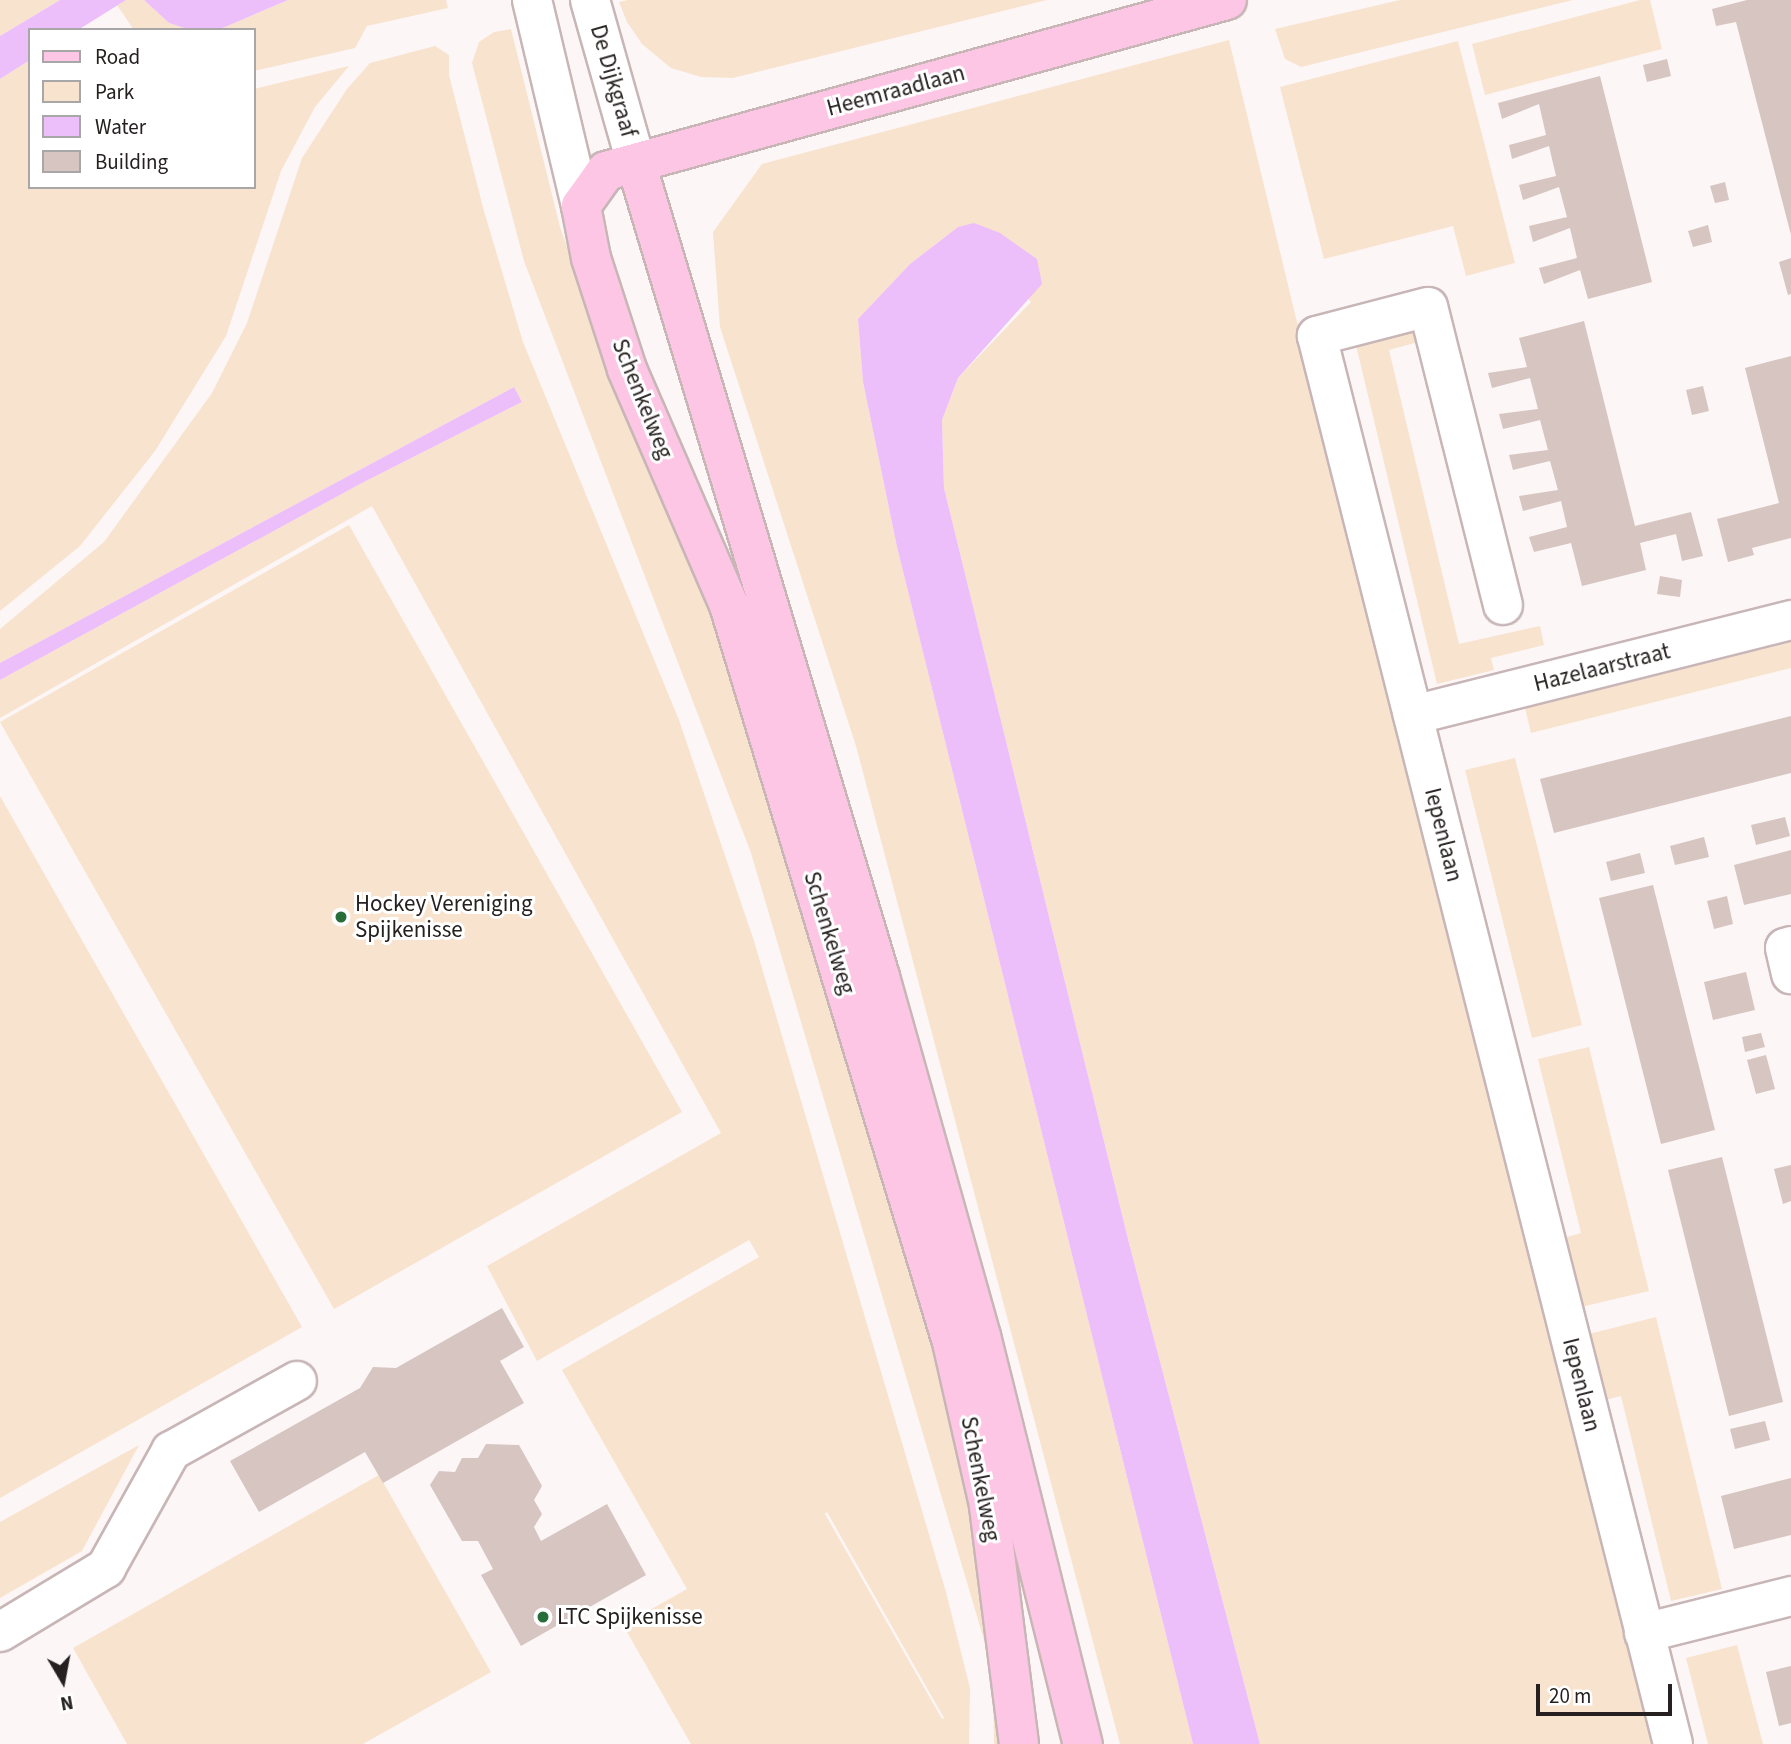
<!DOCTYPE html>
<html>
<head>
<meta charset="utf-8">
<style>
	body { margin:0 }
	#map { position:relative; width:1791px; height:1744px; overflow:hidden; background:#fdf6f6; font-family:"Source Sans 3",sans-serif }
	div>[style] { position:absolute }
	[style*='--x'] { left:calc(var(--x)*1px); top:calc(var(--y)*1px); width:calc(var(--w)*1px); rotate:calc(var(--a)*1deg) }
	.green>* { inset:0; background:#f8e3ce }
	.water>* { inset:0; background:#ecbffa }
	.building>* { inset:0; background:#d6c5c0 }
	.roads { filter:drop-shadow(2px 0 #c8b6b7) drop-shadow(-2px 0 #c8b6b7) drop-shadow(0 2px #c8b6b7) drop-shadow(0 -2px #c8b6b7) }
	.minor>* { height:38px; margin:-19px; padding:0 19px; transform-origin:19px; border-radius:19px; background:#fff }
	.major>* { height:38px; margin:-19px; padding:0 19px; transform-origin:19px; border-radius:19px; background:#fec6e5 }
	.dots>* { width:19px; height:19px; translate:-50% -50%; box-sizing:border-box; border:4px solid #fff; border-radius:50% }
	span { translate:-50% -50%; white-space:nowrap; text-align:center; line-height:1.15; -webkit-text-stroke:6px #fff; paint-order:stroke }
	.street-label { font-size:23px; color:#262020 }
	.poi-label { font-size:23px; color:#262020 }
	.left { translate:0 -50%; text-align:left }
	.legend { position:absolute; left:28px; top:28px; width:228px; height:161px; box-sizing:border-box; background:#fff; border:2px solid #a8a6a6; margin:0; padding:9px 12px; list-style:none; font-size:21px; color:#262020 }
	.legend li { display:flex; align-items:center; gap:14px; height:35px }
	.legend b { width:35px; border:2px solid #a8a6a6 }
	.north { position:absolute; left:28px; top:1646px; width:70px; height:70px; -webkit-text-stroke:5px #fff; paint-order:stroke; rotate:170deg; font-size:19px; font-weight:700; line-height:28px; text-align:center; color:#262020 }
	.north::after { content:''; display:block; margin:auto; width:24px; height:32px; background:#262020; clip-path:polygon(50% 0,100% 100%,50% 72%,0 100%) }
	.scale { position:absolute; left:1536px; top:1684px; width:136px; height:32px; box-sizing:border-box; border:4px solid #262020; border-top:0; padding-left:9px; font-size:21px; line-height:24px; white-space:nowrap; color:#262020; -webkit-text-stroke:5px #fff; paint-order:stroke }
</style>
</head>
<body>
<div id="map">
	<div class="green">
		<i style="clip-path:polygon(0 0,60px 0,0 36px)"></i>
		<i style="clip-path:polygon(126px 0,144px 0,169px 23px,190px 30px,134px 30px,117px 5px)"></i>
		<i style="clip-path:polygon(288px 0,446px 0,448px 8px,367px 26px,355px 48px,254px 71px,254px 30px,218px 30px)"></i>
		<i style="clip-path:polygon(628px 0,1047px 0,733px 78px,701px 77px,671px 68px,642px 44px,627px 22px,619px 2px)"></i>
		<i style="clip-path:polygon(1400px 0,1573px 0,1301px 67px,1285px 59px,1275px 29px)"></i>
		<i style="clip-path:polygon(1640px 0,1650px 0,1662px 49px,1485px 95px,1472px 44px)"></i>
		<i style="clip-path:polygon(511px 29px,560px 227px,622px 401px,711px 611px,959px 1408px,1004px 1744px,994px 1744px,993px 1689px,984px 1640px,751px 853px,524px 261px,472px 63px,479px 42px,494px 32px)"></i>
		<i style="clip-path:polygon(1229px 40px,1295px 314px,1659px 1744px,1260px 1744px,1129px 1243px,944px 488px,942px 420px,958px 378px,1031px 302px,958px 227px,910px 264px,858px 319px,863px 382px,897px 547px,1193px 1744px,1120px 1744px,856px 746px,720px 327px,713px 232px,762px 164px)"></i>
		<i style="clip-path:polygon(1458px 41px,1515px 263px,1466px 276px,1453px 226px,1324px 259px,1280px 87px)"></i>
		<i style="clip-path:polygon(evenodd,435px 46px,449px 55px,449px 75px,484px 211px,523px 342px,679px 720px,754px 941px,946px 1592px,970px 1688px,969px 1744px,691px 1744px,623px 1625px,687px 1589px,562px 1370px,759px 1257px,749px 1240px,537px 1361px,487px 1266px,721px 1133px,372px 506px,0 718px,0 680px,360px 484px,522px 402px,514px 387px,0 663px,0 629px,104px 542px,212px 393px,247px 323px,302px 158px,347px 89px,370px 63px,435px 46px,827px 1512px,944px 1718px,942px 1719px,825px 1514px,827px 1512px)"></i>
		<i style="clip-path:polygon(30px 60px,30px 187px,254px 187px,254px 89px,349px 66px,315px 107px,281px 171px,226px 336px,155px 451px,80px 546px,0 611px,0 79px)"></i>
		<i style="clip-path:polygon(1412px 328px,1422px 341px,1389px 350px,1459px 644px,1540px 626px,1544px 645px,1491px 658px,1494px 670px,1437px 684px,1355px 341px)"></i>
		<i style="clip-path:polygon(349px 525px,682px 1112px,334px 1309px,0 722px)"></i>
		<i style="clip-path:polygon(1791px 642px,1791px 668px,1531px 733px,1525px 708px)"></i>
		<i style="clip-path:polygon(1515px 758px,1582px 1025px,1532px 1038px,1465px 770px)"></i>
		<i style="clip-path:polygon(0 796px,302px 1327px,0 1498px)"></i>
		<i style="clip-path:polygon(1589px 1047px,1649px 1291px,1581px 1307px,1564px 1238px,1581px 1233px,1538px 1059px)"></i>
		<i style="clip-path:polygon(1656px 1317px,1722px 1589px,1671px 1601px,1621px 1396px,1605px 1400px,1589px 1334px)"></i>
		<i style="clip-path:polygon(139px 1445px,82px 1551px,0 1598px,0 1522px)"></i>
		<i style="clip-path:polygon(379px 1475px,491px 1672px,363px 1744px,127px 1744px,73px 1648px)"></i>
		<i style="clip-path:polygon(1737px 1645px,1763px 1744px,1708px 1744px,1686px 1658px)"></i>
	</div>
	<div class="water">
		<i style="clip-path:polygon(60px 0,126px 0,78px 30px,30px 30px,30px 60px,0 79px,0 36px)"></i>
		<i style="clip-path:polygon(144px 0,288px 0,218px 30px,190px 30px,169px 23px)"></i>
		<i style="clip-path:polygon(974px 223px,1000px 233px,1037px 259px,1042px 284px,958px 378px,942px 420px,944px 488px,1129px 1243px,1260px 1744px,1193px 1744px,897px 547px,863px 382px,858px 319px,910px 264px,958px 227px)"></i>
		<i style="clip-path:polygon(514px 387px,522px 402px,360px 484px,0 680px,0 663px)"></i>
	</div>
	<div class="building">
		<i style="clip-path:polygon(1747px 0,1791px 0,1791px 235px,1736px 22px,1716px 26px,1712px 9px)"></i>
		<i style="clip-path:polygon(1667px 59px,1671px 76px,1647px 82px,1643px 65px)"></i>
		<i style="clip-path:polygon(1600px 76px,1652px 282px,1588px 299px,1580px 270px,1544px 284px,1539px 268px,1577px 258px,1570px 228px,1533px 242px,1529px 226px,1567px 217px,1559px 187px,1523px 200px,1519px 185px,1556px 176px,1549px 146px,1512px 159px,1509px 145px,1546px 135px,1539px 104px,1502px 119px,1498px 103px)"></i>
		<i style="clip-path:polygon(1725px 182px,1729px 200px,1715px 203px,1710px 186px)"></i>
		<i style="clip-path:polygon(1708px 225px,1712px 242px,1693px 247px,1688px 231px)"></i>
		<i style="clip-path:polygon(1791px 258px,1791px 294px,1788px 295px,1779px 262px)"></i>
		<i style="clip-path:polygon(1584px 321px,1635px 526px,1691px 512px,1703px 556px,1682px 561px,1676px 534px,1640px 543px,1646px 570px,1582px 586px,1571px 543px,1534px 552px,1529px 537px,1567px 527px,1561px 501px,1523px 511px,1519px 496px,1558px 490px,1550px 461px,1513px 470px,1509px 455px,1548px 450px,1540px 420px,1503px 429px,1499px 414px,1538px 409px,1530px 378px,1492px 388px,1488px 373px,1527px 367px,1519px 338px)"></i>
		<i style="clip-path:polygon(1791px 356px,1791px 538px,1752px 548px,1754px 555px,1728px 562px,1717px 519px,1779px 503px,1745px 368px)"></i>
		<i style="clip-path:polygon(1703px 386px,1709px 411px,1692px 415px,1686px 390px)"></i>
		<i style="clip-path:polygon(1660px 576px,1682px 580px,1680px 597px,1657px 594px)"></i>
		<i style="clip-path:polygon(1791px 716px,1791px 773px,1554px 833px,1540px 779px)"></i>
		<i style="clip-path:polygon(1785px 817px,1790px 836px,1756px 845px,1751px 825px)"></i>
		<i style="clip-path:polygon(1704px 837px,1709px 857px,1675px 865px,1670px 846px)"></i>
		<i style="clip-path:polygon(1791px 850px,1791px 894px,1744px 905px,1734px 865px)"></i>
		<i style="clip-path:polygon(1640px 853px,1645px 873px,1611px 881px,1606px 862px)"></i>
		<i style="clip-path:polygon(1653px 885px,1715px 1130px,1661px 1144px,1599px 898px)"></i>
		<i style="clip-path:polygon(1727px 896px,1733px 924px,1714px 929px,1707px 901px)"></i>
		<i style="clip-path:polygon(1746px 972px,1755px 1010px,1713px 1020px,1704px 982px)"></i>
		<i style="clip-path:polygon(1761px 1033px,1765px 1047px,1745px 1052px,1742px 1037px)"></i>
		<i style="clip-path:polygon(1766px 1055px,1775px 1089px,1756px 1094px,1747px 1060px)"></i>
		<i style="clip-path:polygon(1722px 1157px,1783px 1402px,1729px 1416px,1668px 1170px)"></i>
		<i style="clip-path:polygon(1791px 1165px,1791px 1201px,1783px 1204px,1774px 1169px)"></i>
		<i style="clip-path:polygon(502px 1308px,524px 1347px,500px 1361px,524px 1403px,383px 1483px,365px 1452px,259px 1512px,230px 1461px,360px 1388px,373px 1367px,396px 1368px)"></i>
		<i style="clip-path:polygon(1765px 1421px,1770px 1440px,1735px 1449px,1730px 1429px)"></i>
		<i style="clip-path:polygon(486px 1444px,519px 1445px,542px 1486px,534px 1500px,542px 1514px,534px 1527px,541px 1541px,607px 1504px,646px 1575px,521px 1646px,481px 1575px,493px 1569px,478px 1541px,462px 1541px,430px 1485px,439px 1471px,455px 1472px,462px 1458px,478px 1458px)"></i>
		<i style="clip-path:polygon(1791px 1478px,1791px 1535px,1734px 1549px,1721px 1496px)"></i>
		<i style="clip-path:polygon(1791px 1666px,1791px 1723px,1779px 1726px,1766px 1672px)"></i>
	</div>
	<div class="roads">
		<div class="minor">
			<i style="--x:532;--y:0;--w:212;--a:76.6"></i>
			<i style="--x:590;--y:0;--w:169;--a:74.2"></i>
			<i style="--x:1503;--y:605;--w:307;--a:-104.1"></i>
			<i style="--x:1428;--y:307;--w:115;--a:165.4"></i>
			<i style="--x:1317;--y:336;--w:1452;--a:75.81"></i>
			<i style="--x:1413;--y:715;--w:390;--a:-14.1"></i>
			<i style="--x:1791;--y:946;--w:6;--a:162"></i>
			<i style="--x:1785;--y:948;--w:27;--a:77"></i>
			<i style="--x:0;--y:1632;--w:124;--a:-31.1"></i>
			<i style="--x:106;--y:1568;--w:134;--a:-60.9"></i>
			<i style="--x:171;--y:1451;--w:144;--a:-29.1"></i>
			<i style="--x:1644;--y:1633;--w:152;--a:-14.1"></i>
		</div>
		<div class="major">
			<i style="--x:636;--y:163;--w:850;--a:73.31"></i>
			<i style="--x:880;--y:977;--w:373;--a:74.3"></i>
			<i style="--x:981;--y:1336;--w:421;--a:76"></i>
			<i style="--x:1019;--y:1744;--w:241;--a:-97.2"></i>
			<i style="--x:989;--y:1505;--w:167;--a:-102.8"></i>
			<i style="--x:952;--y:1342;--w:770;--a:-106.83"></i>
			<i style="--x:729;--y:605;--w:257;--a:-113.4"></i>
			<i style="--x:627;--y:369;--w:117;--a:-108"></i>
			<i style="--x:591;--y:258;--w:53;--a:-100.9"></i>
			<i style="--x:581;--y:206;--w:43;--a:-54.5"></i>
			<i style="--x:606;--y:171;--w:644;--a:-15.4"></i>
		</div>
	</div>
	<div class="dots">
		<i style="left:341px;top:917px;background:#276e3b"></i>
		<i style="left:543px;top:1617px;background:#276e3b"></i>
	</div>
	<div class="street-label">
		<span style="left:613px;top:81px;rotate:74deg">De Dijkgraaf</span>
		<span style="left:896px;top:91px;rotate:-15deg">Heemraadlaan</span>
		<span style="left:642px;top:399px;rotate:68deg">Schenkelweg</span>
		<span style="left:1602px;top:668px;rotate:-14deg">Hazelaarstraat</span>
		<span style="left:1443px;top:835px;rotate:76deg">Iepenlaan</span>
		<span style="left:829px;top:933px;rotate:73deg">Schenkelweg</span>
		<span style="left:1581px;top:1385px;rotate:76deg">Iepenlaan</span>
		<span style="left:980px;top:1479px;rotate:79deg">Schenkelweg</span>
	</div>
	<div class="poi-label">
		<span class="left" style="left:355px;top:917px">Hockey Vereniging<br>Spijkenisse</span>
		<span class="left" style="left:557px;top:1617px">LTC Spijkenisse</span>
	</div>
	<ul class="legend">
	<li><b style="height:9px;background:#fec6e5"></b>Road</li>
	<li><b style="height:19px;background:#f8e3ce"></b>Park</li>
	<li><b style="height:19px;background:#ecbffa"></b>Water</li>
	<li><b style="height:19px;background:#d6c5c0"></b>Building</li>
	</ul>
	<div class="north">N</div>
	<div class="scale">20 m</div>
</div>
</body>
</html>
